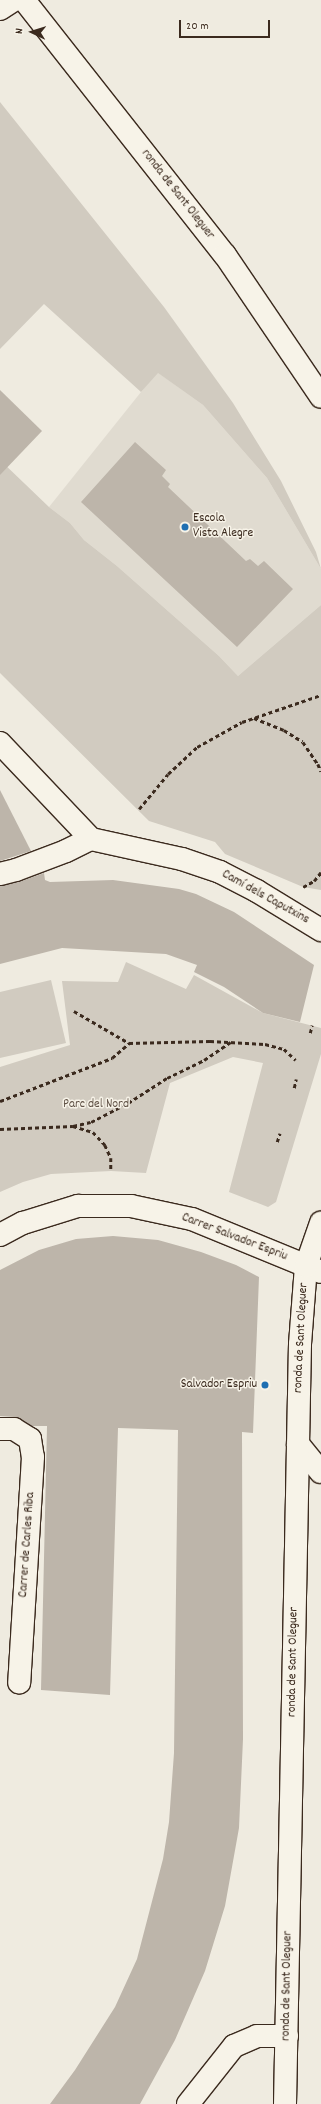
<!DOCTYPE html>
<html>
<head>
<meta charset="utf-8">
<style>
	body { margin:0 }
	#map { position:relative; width:321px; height:2104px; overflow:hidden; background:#efebe0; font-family:Dekko,sans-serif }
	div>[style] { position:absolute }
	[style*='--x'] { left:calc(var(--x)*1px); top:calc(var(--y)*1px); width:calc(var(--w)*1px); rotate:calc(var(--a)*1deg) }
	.built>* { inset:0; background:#e0dbd0 }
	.green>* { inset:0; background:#d1cbc0 }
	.building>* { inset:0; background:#bdb5aa }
	.path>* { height:2.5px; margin-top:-1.25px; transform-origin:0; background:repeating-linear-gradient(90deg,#3b2a1e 0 4px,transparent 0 7px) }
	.roads { filter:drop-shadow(1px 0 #3b2a1e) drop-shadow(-1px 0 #3b2a1e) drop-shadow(0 1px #3b2a1e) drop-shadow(0 -1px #3b2a1e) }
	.street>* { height:22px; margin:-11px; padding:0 11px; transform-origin:11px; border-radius:11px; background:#f7f3e8 }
	.secondary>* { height:22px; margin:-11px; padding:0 11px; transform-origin:11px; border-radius:11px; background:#f7f3e8 }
	.dots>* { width:11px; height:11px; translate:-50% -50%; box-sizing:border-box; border:2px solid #f7f3e8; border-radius:50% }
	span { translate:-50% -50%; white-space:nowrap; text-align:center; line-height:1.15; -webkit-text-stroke:3px #f7f3e8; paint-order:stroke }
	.street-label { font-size:13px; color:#3b2a1e }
	.poi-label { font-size:13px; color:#3b2a1e }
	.left { translate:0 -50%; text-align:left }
	.right { translate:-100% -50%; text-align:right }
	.park-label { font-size:13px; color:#605246 }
	.north { position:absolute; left:12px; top:12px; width:40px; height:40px; -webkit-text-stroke:3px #f7f3e8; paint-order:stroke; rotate:274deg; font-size:11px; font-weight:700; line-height:16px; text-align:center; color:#3b2a1e }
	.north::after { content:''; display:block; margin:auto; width:14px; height:18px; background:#3b2a1e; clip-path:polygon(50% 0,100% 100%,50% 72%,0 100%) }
	.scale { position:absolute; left:179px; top:20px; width:91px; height:18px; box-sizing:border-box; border:2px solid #3b2a1e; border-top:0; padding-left:5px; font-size:12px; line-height:14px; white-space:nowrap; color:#3b2a1e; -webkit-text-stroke:3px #f7f3e8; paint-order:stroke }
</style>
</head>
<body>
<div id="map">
	<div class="built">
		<i style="clip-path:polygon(157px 372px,203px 405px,267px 478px,321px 569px,321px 605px,238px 676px,219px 656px,117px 566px,84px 540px,70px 523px,49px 507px)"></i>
	</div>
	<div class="green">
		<i style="clip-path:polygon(0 102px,164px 307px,233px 403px,281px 481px,316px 552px,321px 569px,267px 478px,203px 405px,158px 373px,141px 392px,44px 304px,0 349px)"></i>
		<i style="clip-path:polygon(0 460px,49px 507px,70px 523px,84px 540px,117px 566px,219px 656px,238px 676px,321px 605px,321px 890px,303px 887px,225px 854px,215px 842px,149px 821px,0 673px)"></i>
		<i style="clip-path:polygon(126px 962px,186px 989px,194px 975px,263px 1013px,321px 1028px,321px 1054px,276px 1202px,268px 1207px,229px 1192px,263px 1063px,233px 1057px,170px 1083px,146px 1173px,111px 1171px,51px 1174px,23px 1182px,0 1192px,0 1067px,70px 1045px,62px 981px,118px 982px)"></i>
		<i style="clip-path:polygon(51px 980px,66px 1043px,0 1058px,0 992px)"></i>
	</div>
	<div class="building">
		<i style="clip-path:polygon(0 390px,42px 431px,0 475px)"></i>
		<i style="clip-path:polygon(135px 442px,166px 470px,162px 476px,170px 484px,168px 487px,246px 561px,250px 559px,258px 566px,264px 561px,293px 589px,237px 647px,81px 502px)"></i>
		<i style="clip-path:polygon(0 790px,31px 851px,0 861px)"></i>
		<i style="clip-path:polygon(44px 873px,45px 880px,50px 882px,113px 880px,179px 889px,196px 894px,234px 912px,314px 965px,300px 1022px,263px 1013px,224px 987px,194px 972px,197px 965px,166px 954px,62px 948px,0 964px,0 886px,19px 882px)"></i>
		<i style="clip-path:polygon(113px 1236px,158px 1240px,201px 1252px,236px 1265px,259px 1277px,253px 1433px,242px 1432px,243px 1739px,239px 1828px,225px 1906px,205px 1971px,175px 2040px,140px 2104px,50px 2104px,75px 2070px,115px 2007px,137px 1959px,163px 1859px,169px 1822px,174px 1753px,178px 1430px,118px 1428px,110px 1695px,41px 1690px,47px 1426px,32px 1426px,14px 1417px,0 1416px,0 1270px,39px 1250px,76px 1239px)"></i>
	</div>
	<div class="path">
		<i style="--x:254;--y:718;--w:32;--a:22"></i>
		<i style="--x:284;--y:730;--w:22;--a:32"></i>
		<i style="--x:303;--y:742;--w:27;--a:56"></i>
		<i style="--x:318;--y:764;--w:8;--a:67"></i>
		<i style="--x:139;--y:809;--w:45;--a:-50.4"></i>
		<i style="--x:168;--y:774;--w:40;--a:-43"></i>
		<i style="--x:197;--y:747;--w:51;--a:-29.1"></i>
		<i style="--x:242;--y:722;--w:83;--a:-18.9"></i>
		<i style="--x:303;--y:887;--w:13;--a:-29"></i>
		<i style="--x:314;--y:881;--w:11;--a:-52"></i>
		<i style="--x:74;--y:1011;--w:64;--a:30.2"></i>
		<i style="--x:310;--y:1033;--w:8;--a:-76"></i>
		<i style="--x:294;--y:1088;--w:9;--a:-77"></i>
		<i style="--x:0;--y:1101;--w:120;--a:-21"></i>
		<i style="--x:112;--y:1058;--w:23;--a:-41"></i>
		<i style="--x:129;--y:1043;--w:81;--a:-1.4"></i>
		<i style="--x:210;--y:1041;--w:55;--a:3.1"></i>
		<i style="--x:265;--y:1044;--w:20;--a:15"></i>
		<i style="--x:284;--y:1049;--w:16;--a:43"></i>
		<i style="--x:73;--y:1126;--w:18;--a:-13"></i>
		<i style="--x:91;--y:1122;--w:42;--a:-27.2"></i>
		<i style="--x:128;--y:1103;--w:46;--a:-32.7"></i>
		<i style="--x:167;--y:1078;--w:41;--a:-25.9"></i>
		<i style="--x:204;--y:1060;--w:32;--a:-34"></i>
		<i style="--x:0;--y:1129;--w:73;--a:-2.4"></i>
		<i style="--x:73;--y:1126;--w:21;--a:17"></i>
		<i style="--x:93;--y:1132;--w:18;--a:47"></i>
		<i style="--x:105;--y:1145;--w:14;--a:65"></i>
		<i style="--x:111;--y:1158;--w:13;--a:90"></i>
		<i style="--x:277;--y:1142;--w:9;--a:-72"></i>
	</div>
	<div class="roads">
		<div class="street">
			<i style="--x:0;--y:9;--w:17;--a:-33"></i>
			<i style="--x:0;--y:743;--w:132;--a:46.5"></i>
			<i style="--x:91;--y:839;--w:93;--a:12.4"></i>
			<i style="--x:182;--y:859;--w:40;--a:18.9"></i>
			<i style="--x:220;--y:872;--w:42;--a:27.2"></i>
			<i style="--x:257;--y:891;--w:75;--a:31.4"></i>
			<i style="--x:0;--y:874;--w:16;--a:-14"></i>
			<i style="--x:16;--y:870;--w:53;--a:-20.8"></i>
			<i style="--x:66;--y:851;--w:28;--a:-26"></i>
			<i style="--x:0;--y:1235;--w:26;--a:-28"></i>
			<i style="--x:23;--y:1223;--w:58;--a:-17.2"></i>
			<i style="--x:78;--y:1206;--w:53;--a:0"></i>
			<i style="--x:131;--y:1206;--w:62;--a:12"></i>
			<i style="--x:192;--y:1219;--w:139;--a:22.3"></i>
			<i style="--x:0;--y:1429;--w:14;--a:0"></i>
			<i style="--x:14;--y:1429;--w:19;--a:32"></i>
			<i style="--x:30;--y:1439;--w:18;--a:81"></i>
			<i style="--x:33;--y:1457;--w:226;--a:93.5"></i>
			<i style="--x:298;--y:1444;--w:36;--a:51"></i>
			<i style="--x:188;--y:2104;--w:74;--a:-51.6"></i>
			<i style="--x:234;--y:2046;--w:25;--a:-23"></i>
			<i style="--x:257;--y:2036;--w:30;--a:0"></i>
		</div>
		<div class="secondary">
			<i style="--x:24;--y:0;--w:325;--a:51.8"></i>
			<i style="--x:225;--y:255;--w:171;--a:55.9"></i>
			<i style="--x:285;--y:2104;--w:760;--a:-88.87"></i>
			<i style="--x:300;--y:1344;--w:78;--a:-85.6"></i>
			<i style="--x:306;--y:1266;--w:46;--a:-70.8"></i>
		</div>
	</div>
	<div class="dots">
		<i style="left:185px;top:527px;background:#1f6fb2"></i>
		<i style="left:265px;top:1385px;background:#1f6fb2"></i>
	</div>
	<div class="street-label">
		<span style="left:177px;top:195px;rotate:52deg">ronda de Sant Oleguer</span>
		<span style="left:265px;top:898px;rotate:29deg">Camí dels Caputxins</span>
		<span style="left:234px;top:1238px;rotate:21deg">Carrer Salvador Espriu</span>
		<span style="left:302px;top:1338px;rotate:-87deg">ronda de Sant Oleguer</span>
		<span style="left:28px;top:1545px;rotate:-86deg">Carrer de Carles Riba</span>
		<span style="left:294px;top:1662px;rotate:-89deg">ronda de Sant Oleguer</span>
		<span style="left:288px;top:1986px;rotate:-89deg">ronda de Sant Oleguer</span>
	</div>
	<div class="poi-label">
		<span class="left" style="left:193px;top:527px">Escola<br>Vista Alegre</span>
		<span class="right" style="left:257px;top:1385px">Salvador Espriu</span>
	</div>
	<div class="park-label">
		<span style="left:96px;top:1105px">Parc del Nord</span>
	</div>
	<div class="north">N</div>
	<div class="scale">20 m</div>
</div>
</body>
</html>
